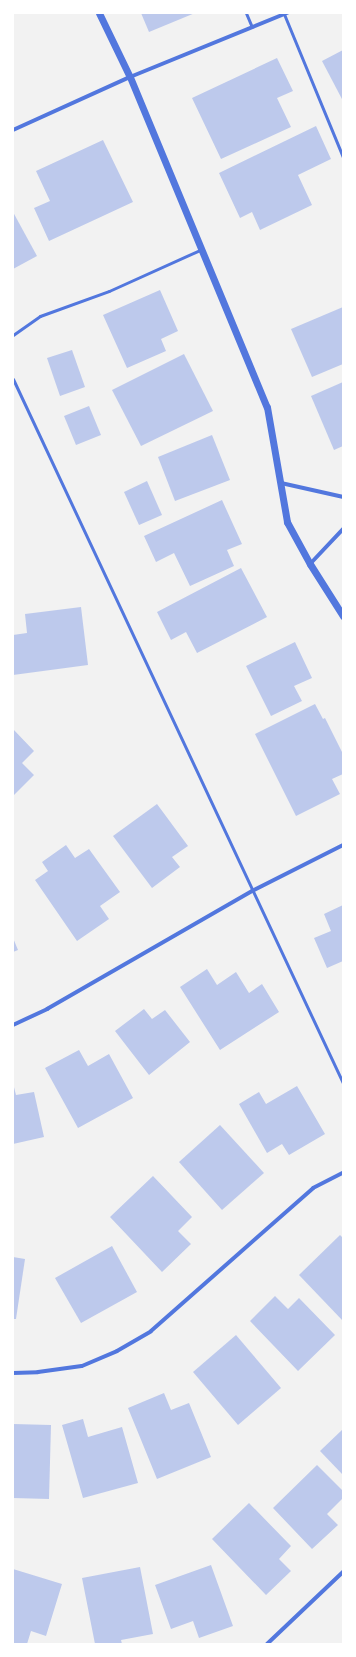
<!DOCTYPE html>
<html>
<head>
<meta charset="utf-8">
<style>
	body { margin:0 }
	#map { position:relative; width:356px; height:1657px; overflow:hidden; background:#f2f2f2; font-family:Raleway,sans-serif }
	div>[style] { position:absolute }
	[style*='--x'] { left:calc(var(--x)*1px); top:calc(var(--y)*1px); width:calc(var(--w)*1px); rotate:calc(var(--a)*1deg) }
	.building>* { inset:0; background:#bdc9ec }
	.service>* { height:3px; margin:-1.5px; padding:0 1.5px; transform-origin:1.5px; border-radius:1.5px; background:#5277de }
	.minor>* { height:4px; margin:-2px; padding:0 2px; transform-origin:2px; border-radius:2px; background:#5277de }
	.tertiary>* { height:7px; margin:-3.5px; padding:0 3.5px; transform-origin:3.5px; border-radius:3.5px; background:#5277de }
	span { translate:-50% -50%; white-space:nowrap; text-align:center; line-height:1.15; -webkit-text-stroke:4px #fff; paint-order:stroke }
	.frame { position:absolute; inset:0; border:14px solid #fff; pointer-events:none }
</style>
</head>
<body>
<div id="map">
	<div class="building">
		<i style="clip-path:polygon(141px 13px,195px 13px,149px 32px)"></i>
		<i style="clip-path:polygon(343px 50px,343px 101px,322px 61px)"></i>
		<i style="clip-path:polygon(277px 58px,293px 91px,277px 98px,291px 127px,221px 159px,192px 98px)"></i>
		<i style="clip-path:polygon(316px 126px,331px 159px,298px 175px,312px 205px,260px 230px,252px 212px,240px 218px,219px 173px)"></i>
		<i style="clip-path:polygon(103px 140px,133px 202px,49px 241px,34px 208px,50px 201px,36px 171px)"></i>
		<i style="clip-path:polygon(13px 212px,37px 256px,13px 269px)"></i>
		<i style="clip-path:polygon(160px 290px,178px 331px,161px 339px,166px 351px,127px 368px,103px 315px)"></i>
		<i style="clip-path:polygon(343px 307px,343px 364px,312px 377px,291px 329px)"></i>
		<i style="clip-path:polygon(72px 350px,85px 387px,60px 396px,47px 358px)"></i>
		<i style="clip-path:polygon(184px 354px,213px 411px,141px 446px,112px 390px)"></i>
		<i style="clip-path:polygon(343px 382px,343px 446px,334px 450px,311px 396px)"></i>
		<i style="clip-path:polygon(89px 406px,101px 435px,76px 445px,64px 416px)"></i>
		<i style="clip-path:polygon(212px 435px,230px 480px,175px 501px,158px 457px)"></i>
		<i style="clip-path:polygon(147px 481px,162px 515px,139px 525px,124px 492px)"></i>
		<i style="clip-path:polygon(222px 500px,242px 544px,227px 550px,234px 566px,190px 586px,174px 553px,156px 562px,144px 536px)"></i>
		<i style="clip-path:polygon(241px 568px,267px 617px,197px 653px,186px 632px,171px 640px,157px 612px)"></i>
		<i style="clip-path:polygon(81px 607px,88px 665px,13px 675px,13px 635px,27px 633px,25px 614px)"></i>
		<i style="clip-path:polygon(295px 642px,312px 678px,294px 686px,302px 701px,271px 716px,246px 666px)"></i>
		<i style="clip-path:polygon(315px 704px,323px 719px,325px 718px,343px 754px,343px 774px,332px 779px,340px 794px,296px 816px,255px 734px)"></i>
		<i style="clip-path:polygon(13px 729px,34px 751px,22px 763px,34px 775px,13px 796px)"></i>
		<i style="clip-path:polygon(157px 804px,188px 846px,172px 857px,180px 867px,152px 888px,113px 836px)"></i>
		<i style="clip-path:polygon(66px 845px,75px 858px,89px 849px,120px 892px,100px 906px,109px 919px,77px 941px,35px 880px,48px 871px,42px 862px)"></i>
		<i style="clip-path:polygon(343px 905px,343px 961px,327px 968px,314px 938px,331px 931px,324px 914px)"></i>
		<i style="clip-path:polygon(13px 938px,18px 950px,13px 952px)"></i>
		<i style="clip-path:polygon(207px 969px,217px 985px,236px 972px,249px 993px,262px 984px,279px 1012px,220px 1050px,180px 987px)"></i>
		<i style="clip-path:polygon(144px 1009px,152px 1019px,165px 1010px,190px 1042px,149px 1075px,115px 1031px)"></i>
		<i style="clip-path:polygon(79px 1050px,88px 1066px,109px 1054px,133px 1098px,78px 1128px,45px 1068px)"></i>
		<i style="clip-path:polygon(13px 1083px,16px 1095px,34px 1092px,44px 1137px,13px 1144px)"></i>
		<i style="clip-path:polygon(297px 1086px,325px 1134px,289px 1155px,282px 1144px,267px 1153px,239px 1104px,259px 1092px,266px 1104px)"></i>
		<i style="clip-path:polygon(220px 1125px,264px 1173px,222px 1210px,179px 1162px)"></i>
		<i style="clip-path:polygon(153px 1176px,192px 1217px,178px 1231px,191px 1244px,162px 1272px,110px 1217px)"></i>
		<i style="clip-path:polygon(340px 1235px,343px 1238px,343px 1321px,299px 1275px)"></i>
		<i style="clip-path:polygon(112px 1246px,137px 1292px,81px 1323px,55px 1278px)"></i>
		<i style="clip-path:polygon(13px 1257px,25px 1259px,16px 1319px,13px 1319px)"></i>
		<i style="clip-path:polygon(275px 1296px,288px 1309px,299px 1298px,335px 1335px,298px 1371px,250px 1321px)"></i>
		<i style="clip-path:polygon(236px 1335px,281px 1388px,238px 1425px,193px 1372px)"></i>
		<i style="clip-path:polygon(164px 1393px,171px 1410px,189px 1403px,211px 1457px,157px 1479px,128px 1408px)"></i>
		<i style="clip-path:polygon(83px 1419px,88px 1437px,122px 1427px,138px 1483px,83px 1498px,62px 1425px)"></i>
		<i style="clip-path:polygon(13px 1424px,51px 1425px,49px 1499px,13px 1498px)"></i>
		<i style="clip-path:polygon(343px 1429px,343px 1475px,320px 1451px)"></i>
		<i style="clip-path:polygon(317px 1465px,343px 1491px,343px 1498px,327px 1514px,338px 1525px,312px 1549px,273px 1508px)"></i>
		<i style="clip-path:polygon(249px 1503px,291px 1546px,279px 1559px,291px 1571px,266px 1595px,212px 1539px)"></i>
		<i style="clip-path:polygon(211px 1565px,233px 1626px,199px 1638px,193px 1621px,171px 1629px,155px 1585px)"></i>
		<i style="clip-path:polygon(140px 1567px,153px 1634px,121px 1640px,122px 1644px,95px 1644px,82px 1578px)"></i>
		<i style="clip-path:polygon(13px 1569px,62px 1584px,46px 1636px,31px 1631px,27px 1644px,13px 1643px)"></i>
	</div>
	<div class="service">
		<i style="--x:246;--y:13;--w:15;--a:67"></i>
		<i style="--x:284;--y:14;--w:155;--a:67.6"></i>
		<i style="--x:13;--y:335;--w:33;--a:-35"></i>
		<i style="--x:40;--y:316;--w:73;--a:-19.9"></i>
		<i style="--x:109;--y:291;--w:102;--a:-24.3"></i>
		<i style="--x:13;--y:379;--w:778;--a:64.89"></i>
	</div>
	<div class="minor">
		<i style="--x:13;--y:130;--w:128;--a:-24.4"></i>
		<i style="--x:130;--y:77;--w:170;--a:-22.2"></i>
		<i style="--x:281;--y:483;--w:64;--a:12.7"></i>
		<i style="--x:310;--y:564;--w:48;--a:-46.7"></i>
		<i style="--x:13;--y:1025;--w:38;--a:-25"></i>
		<i style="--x:47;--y:1009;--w:237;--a:-29.9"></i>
		<i style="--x:252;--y:891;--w:102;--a:-26.8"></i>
		<i style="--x:13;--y:1373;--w:25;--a:-2"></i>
		<i style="--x:38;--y:1372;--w:44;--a:-7.8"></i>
		<i style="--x:82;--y:1366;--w:38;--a:-23"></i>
		<i style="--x:117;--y:1351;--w:39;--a:-30"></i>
		<i style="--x:151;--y:1331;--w:216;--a:-41.4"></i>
		<i style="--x:313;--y:1188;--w:34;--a:-27"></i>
		<i style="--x:267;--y:1644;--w:105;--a:-43.5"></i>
	</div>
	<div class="tertiary">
		<i style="--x:99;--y:13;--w:71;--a:64.2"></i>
		<i style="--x:130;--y:77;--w:357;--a:67.5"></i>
		<i style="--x:267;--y:407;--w:117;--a:80.1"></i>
		<i style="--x:287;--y:522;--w:48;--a:61.3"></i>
		<i style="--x:310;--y:564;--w:62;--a:57.6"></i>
	</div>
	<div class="frame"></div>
</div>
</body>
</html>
